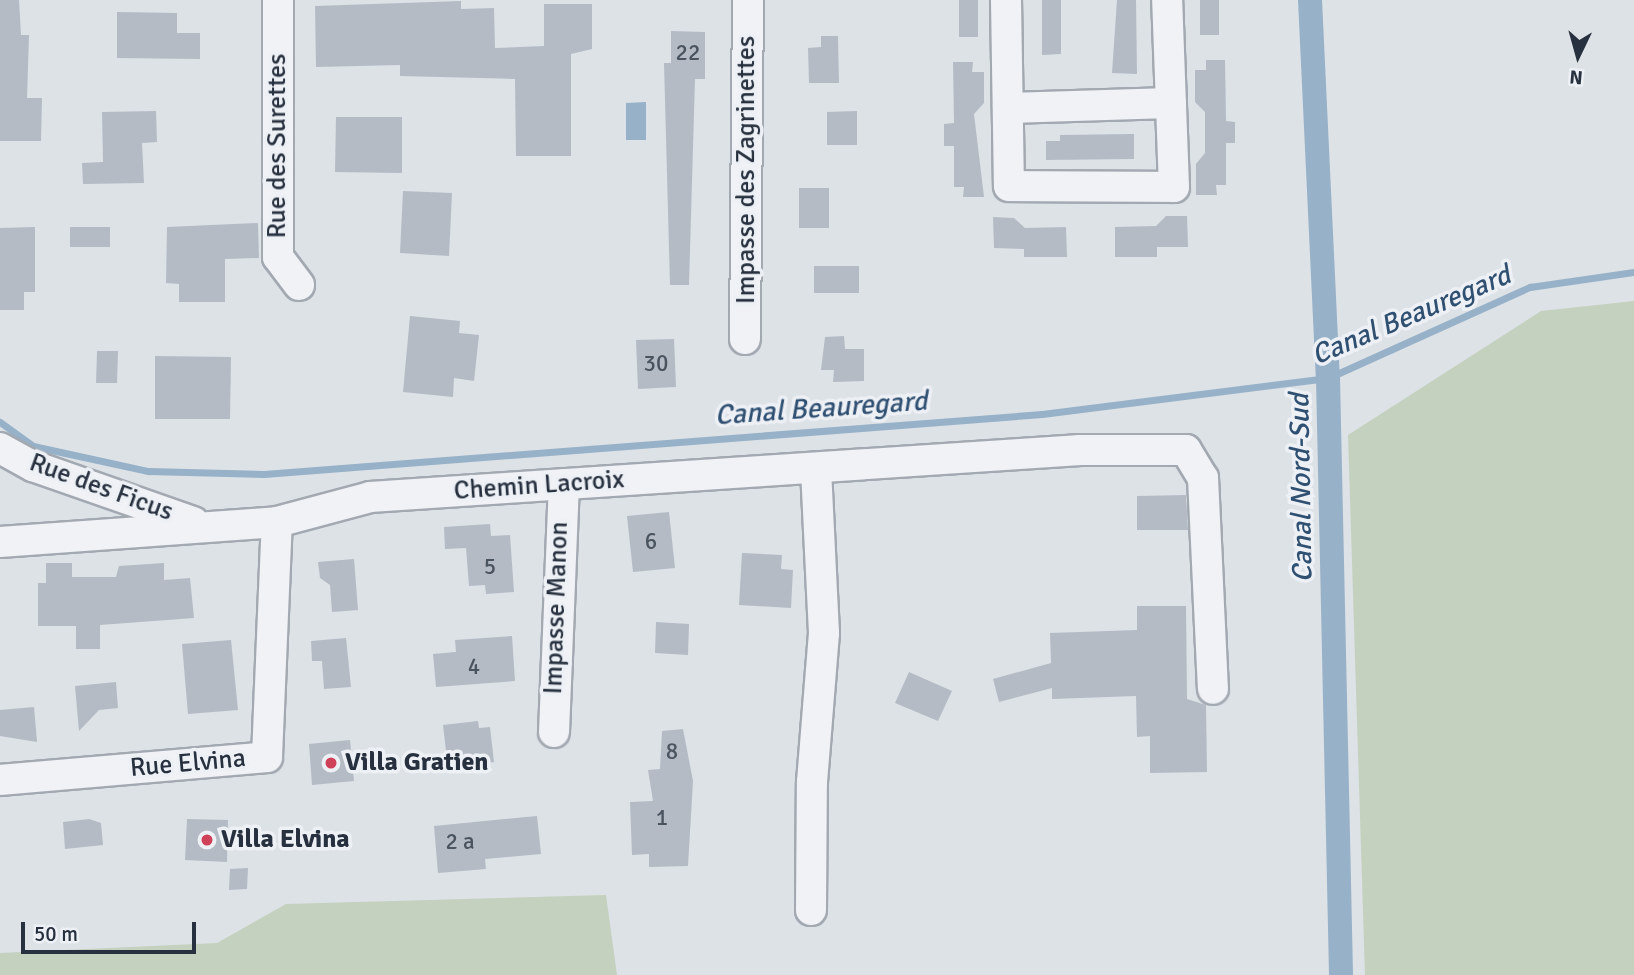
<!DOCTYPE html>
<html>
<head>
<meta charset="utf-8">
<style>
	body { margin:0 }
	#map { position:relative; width:1634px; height:975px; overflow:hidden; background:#dde2e7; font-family:Signika,sans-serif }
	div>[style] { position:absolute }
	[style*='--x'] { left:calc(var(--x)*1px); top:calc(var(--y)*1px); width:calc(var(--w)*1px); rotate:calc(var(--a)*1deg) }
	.green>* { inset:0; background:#c4d1be }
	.water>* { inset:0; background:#97b1c8 }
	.stream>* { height:7px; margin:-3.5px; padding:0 3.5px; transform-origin:3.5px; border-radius:3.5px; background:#97b1c8 }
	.canal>* { height:24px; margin:-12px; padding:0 12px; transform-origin:12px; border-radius:12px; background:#97b1c8 }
	.building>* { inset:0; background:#b4bbc4 }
	.roads { filter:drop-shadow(2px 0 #a3a9b1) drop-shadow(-2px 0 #a3a9b1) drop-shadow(0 2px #a3a9b1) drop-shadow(0 -2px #a3a9b1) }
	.minor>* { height:30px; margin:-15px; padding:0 15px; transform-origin:15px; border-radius:15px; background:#f0f2f6 }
	.dots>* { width:19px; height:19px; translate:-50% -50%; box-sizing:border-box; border:4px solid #edf0f5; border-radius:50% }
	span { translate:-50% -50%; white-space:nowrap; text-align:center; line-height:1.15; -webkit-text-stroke:7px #edf0f5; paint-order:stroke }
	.number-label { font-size:23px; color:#4a5360 }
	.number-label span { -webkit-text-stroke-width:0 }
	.street-label { font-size:26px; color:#27303e }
	.poi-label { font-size:26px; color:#27303e; font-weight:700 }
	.left { translate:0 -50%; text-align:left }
	.water-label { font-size:28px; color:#305072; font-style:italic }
	.north { position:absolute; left:1543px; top:21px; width:70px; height:70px; -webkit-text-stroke:5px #edf0f5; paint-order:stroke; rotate:185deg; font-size:19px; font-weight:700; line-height:28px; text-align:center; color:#27303e }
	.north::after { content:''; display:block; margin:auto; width:24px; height:32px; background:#27303e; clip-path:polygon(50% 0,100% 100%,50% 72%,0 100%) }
	.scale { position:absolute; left:21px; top:922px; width:175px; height:32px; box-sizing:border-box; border:4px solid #27303e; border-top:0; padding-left:9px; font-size:21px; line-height:24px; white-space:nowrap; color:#27303e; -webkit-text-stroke:5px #edf0f5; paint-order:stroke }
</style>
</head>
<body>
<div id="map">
	<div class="green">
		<i style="clip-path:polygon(1634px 301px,1634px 975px,1365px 975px,1348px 435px,1541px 311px)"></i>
		<i style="clip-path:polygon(606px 895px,617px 975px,0 975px,0 953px,217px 943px,286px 904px)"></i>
	</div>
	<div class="water">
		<i style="clip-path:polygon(646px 102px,646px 140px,626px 140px,626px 103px)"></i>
	</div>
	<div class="stream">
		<i style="--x:0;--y:422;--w:41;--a:36"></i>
		<i style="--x:33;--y:446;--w:118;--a:12.3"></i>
		<i style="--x:148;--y:471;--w:116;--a:1.5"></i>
		<i style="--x:264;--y:474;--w:780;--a:-4.41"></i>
		<i style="--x:1042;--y:414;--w:288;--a:-7.2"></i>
		<i style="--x:1328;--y:378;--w:222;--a:-24.3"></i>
		<i style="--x:1530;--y:287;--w:105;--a:-8.2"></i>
	</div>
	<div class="canal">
		<i style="--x:1310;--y:0;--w:378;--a:87.3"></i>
		<i style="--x:1328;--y:378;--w:597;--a:88.75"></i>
	</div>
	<div class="building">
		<i style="clip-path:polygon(0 0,19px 0,21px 35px,29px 35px,27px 98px,42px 98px,41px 141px,0 141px)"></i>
		<i style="clip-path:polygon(959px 0,978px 0,978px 37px,959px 37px)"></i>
		<i style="clip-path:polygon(1042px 0,1061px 0,1061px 54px,1042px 55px)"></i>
		<i style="clip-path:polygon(1117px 0,1136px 0,1137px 74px,1112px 73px)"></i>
		<i style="clip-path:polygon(1200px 0,1219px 0,1219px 35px,1200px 35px)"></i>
		<i style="clip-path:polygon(461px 1px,461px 9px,494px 8px,495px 48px,544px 46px,544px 4px,592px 4px,592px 49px,571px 54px,571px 156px,516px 156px,515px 79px,400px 76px,400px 65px,316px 67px,315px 6px)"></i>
		<i style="clip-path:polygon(117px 12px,177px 13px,177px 33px,200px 33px,200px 59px,117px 58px)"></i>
		<i style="clip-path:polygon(671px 31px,705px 32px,705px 79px,695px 79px,689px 285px,670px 285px,664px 63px,671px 63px)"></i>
		<i style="clip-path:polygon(821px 36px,838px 36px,839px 83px,809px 83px,808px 48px,821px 47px)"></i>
		<i style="clip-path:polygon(1206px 60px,1225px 60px,1226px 121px,1235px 122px,1235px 143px,1226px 143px,1226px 185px,1216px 185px,1217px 195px,1196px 195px,1196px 164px,1205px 153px,1205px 112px,1195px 102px,1195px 70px,1206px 70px)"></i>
		<i style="clip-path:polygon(953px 62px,973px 62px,972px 72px,984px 72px,984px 103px,974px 114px,984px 197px,963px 197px,964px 187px,954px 187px,954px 146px,944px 146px,944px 124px,954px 123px)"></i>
		<i style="clip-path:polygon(156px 111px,157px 142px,142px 143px,144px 183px,83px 184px,82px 163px,103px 162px,102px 112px)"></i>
		<i style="clip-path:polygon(857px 111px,857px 145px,827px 145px,827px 112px)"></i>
		<i style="clip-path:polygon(336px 117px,402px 117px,402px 173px,335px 172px)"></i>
		<i style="clip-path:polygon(1134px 134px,1134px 159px,1046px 160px,1046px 141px,1060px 141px,1060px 135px)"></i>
		<i style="clip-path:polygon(799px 188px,829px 188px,829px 228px,799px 228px)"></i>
		<i style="clip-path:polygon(403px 191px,452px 193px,449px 256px,400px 253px)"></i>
		<i style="clip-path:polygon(1166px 216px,1187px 216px,1188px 247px,1157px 247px,1157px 257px,1115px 257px,1115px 227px,1156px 226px)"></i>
		<i style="clip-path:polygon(993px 217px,1014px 218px,1025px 228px,1066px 227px,1067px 257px,1024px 257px,1024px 249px,994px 248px)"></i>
		<i style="clip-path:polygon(258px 223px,259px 258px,225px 259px,225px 302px,179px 302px,179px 284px,166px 283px,167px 227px)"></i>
		<i style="clip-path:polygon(35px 227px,35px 292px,24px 292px,24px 310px,0 310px,0 228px)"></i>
		<i style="clip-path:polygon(70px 227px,110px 227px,110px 247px,70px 247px)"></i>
		<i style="clip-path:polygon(814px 266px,859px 266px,859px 293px,814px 293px)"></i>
		<i style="clip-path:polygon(410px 316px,460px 321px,459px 333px,479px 335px,474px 381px,454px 378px,453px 397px,403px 392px)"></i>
		<i style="clip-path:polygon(844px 336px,845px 349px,864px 349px,864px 381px,833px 382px,834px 370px,821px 370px,825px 337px)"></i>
		<i style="clip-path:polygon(674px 339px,676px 387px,638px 389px,636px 340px)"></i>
		<i style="clip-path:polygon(97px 351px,118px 351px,117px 383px,96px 383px)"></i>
		<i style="clip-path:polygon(155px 356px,231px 357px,230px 419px,155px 419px)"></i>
		<i style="clip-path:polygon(1186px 495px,1188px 530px,1137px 530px,1137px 496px)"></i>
		<i style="clip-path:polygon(669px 512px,675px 568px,633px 572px,627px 516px)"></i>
		<i style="clip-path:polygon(490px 524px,491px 536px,510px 535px,514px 592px,486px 594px,485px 585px,469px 586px,466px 548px,445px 549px,444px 527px)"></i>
		<i style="clip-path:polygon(742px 553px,782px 555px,781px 569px,793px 570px,791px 608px,739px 605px)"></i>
		<i style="clip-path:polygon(354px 559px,358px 610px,332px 612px,330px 585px,320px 578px,318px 562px)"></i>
		<i style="clip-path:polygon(46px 563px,72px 563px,72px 577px,116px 577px,119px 566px,164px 563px,164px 580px,190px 578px,194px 618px,100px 625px,100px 649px,76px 649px,76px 626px,38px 626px,38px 583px,46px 583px)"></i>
		<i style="clip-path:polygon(1137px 606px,1186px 606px,1187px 699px,1206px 705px,1207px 772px,1150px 773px,1150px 736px,1137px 737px,1136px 696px,1052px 699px,1052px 688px,999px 702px,993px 679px,1051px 663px,1050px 633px,1137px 630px)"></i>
		<i style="clip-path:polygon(656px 622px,689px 624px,688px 655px,655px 653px)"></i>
		<i style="clip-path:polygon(512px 636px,515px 681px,436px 687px,433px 654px,456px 652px,455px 640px)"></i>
		<i style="clip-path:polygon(346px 638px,351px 687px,324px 689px,322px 661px,312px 661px,311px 641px)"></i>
		<i style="clip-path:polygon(231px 640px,238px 710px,188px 714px,182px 644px)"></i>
		<i style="clip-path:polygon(909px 672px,952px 691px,938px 721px,895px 703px)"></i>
		<i style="clip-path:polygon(116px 682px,118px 708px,99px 710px,79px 731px,75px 686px)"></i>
		<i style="clip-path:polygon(34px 707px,37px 742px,0 736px,0 710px)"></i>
		<i style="clip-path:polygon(478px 721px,479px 728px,490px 727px,494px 762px,448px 768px,443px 725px)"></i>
		<i style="clip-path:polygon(683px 729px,693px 781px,688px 866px,649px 867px,649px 854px,632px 855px,630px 802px,653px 801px,648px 770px,660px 769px,662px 731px)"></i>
		<i style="clip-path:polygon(350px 740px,354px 781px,312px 785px,309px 744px)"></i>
		<i style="clip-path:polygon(537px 816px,541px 854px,485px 859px,486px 869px,438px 873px,434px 826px)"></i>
		<i style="clip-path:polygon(89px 819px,101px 823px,103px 845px,65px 849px,63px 822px)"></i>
		<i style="clip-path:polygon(187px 819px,228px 820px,227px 862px,185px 860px)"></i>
		<i style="clip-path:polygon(248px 868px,247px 889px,229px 890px,230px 869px)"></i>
	</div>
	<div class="roads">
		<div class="minor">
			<i style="--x:278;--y:0;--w:257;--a:90"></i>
			<i style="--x:278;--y:257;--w:35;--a:53"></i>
			<i style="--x:1006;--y:0;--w:186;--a:89.1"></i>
			<i style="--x:1009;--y:186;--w:165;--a:0.3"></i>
			<i style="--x:1174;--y:187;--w:187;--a:-92.1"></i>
			<i style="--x:1008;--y:108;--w:163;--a:-1.8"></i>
			<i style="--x:745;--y:339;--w:339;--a:-89.5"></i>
			<i style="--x:0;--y:448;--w:38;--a:29"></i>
			<i style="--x:33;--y:466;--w:170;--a:19.3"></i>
			<i style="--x:0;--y:542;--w:278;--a:-4.1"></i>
			<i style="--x:277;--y:522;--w:96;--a:-15"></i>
			<i style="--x:370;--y:497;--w:712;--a:-3.79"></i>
			<i style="--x:1080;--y:450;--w:106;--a:0"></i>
			<i style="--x:1186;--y:450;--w:33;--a:59"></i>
			<i style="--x:1203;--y:478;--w:211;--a:87.3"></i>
			<i style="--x:554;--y:732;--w:248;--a:-87.7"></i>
			<i style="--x:0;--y:780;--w:268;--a:-4.9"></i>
			<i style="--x:267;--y:757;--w:235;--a:-87.6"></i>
			<i style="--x:811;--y:910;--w:128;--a:-89.6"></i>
			<i style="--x:812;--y:782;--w:149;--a:-85.4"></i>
			<i style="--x:824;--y:633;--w:162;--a:-92.8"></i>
		</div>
	</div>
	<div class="dots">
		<i style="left:331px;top:763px;background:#cf4059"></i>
		<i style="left:207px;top:840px;background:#cf4059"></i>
	</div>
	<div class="number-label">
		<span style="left:688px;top:53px">22</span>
		<span style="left:656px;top:364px">30</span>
		<span style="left:651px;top:542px">6</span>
		<span style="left:490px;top:567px">5</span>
		<span style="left:474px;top:667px">4</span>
		<span style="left:672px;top:752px">8</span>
		<span style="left:662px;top:818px">1</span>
		<span style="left:460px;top:842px">2 a</span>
	</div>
	<div class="street-label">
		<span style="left:278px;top:146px;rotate:-90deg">Rue des Surettes</span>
		<span style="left:747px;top:170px;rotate:-90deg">Impasse des Zagrinettes</span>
		<span style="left:539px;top:486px;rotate:-4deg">Chemin Lacroix</span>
		<span style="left:101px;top:488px;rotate:20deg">Rue des Ficus</span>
		<span style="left:557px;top:608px;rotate:-88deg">Impasse Manon</span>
		<span style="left:188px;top:764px;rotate:-5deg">Rue Elvina</span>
	</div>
	<div class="poi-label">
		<span class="left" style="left:345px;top:763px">Villa Gratien</span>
		<span class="left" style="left:221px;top:840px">Villa Elvina</span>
	</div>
	<div class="water-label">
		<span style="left:1411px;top:315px;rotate:-23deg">Canal Beauregard</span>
		<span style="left:821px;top:408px;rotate:-4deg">Canal Beauregard</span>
		<span style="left:1301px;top:488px;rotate:-91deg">Canal Nord-Sud</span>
	</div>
	<div class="north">N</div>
	<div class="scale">50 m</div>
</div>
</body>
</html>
